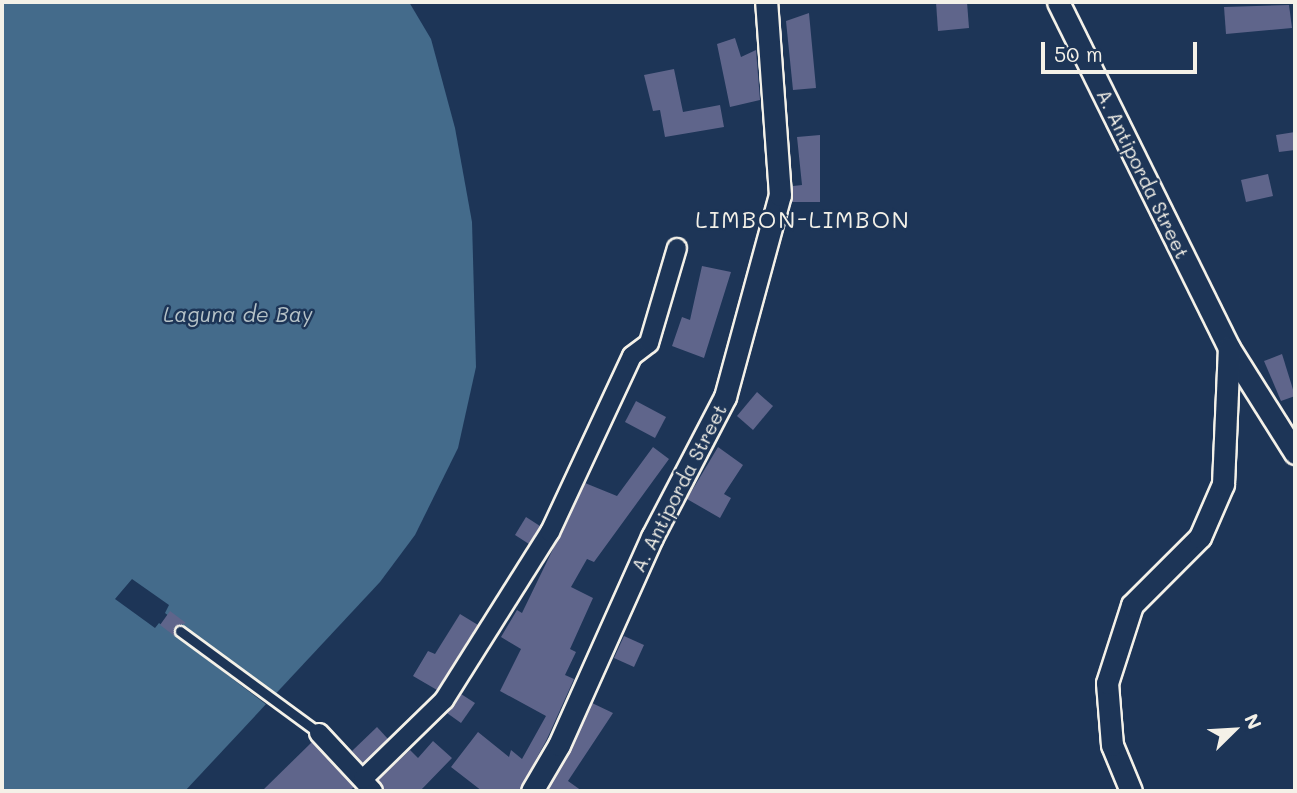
<!DOCTYPE html>
<html>
<head>
<meta charset="utf-8">
<style>
	body { margin:0 }
	#map { position:relative; width:1297px; height:793px; overflow:hidden; background:#1d3557; font-family:Mali,sans-serif }
	div>[style] { position:absolute }
	[style*='--x'] { left:calc(var(--x)*1px); top:calc(var(--y)*1px); width:calc(var(--w)*1px); rotate:calc(var(--a)*1deg) }
	.water>* { inset:0; background:#446b8b }
	.pier>* { inset:0; background:#1d3557 }
	.building>* { inset:0; background:#5f658b }
	.roads { filter:drop-shadow(2px 0 #f4f1e8) drop-shadow(-2px 0 #f4f1e8) drop-shadow(0 2px #f4f1e8) drop-shadow(0 -2px #f4f1e8) }
	.service>* { height:9px; margin:-4.5px; padding:0 4.5px; transform-origin:4.5px; border-radius:4.5px; background:#1d3557 }
	.minor>* { height:18px; margin:-9px; padding:0 9px; transform-origin:9px; border-radius:9px; background:#1d3557 }
	.tertiary>* { height:21px; margin:-10.5px; padding:0 10.5px; transform-origin:10.5px; border-radius:10.5px; background:#1d3557 }
	span { translate:-50% -50%; white-space:nowrap; text-align:center; line-height:1.15; -webkit-text-stroke:5px #1d3557; paint-order:stroke }
	.street-label { font-size:19px; color:#f4f1e8 }
	.water-label { font-size:21px; color:#b6c2c7; font-style:italic }
	.quarter-label { font-size:23px; color:#f4f1e8; letter-spacing:2px }
	.frame { position:absolute; inset:0; border:4px solid #f4f1e8; pointer-events:none }
	.north { position:absolute; left:1199px; top:695px; width:70px; height:70px; -webkit-text-stroke:5px #1d3557; paint-order:stroke; rotate:66deg; font-size:19px; font-weight:700; line-height:28px; text-align:center; color:#f4f1e8 }
	.north::after { content:''; display:block; margin:auto; width:24px; height:32px; background:#f4f1e8; clip-path:polygon(50% 0,100% 100%,50% 72%,0 100%) }
	.scale { position:absolute; left:1041px; top:42px; width:156px; height:32px; box-sizing:border-box; border:4px solid #f4f1e8; border-top:0; padding-left:9px; font-size:21px; line-height:24px; white-space:nowrap; color:#f4f1e8; -webkit-text-stroke:5px #1d3557; paint-order:stroke }
</style>
</head>
<body>
<div id="map">
	<div class="water">
		<i style="clip-path:polygon(2px 2px,409px 2px,431px 39px,455px 128px,472px 222px,476px 367px,458px 448px,415px 535px,380px 582px,185px 791px,2px 791px)"></i>
	</div>
	<div class="pier">
		<i style="clip-path:polygon(132px 579px,169px 605px,165px 613px,274px 698px,267px 705px,159px 623px,155px 628px,115px 599px)"></i>
	</div>
	<div class="building">
		<i style="clip-path:polygon(936px 2px,967px 2px,969px 28px,938px 31px)"></i>
		<i style="clip-path:polygon(1289px 5px,1292px 28px,1226px 34px,1224px 7px)"></i>
		<i style="clip-path:polygon(809px 13px,816px 88px,793px 90px,786px 21px)"></i>
		<i style="clip-path:polygon(735px 38px,741px 57px,756px 50px,760px 100px,730px 107px,717px 44px)"></i>
		<i style="clip-path:polygon(674px 69px,683px 112px,720px 105px,724px 127px,665px 137px,660px 110px,653px 111px,644px 75px)"></i>
		<i style="clip-path:polygon(1295px 132px,1295px 150px,1279px 152px,1276px 135px)"></i>
		<i style="clip-path:polygon(820px 135px,820px 202px,792px 202px,793px 186px,802px 185px,797px 137px)"></i>
		<i style="clip-path:polygon(1268px 174px,1273px 196px,1246px 202px,1241px 180px)"></i>
		<i style="clip-path:polygon(702px 266px,731px 272px,704px 358px,672px 346px,682px 317px,690px 320px)"></i>
		<i style="clip-path:polygon(1282px 354px,1295px 396px,1281px 401px,1264px 361px)"></i>
		<i style="clip-path:polygon(757px 392px,773px 406px,753px 430px,737px 416px)"></i>
		<i style="clip-path:polygon(636px 401px,666px 417px,655px 438px,625px 422px)"></i>
		<i style="clip-path:polygon(653px 447px,669px 459px,594px 562px,587px 559px,571px 587px,593px 598px,570px 649px,576px 652px,565px 675px,574px 679px,547px 739px,519px 791px,482px 791px,451px 767px,478px 732px,509px 757px,511px 750px,522px 759px,546px 716px,500px 691px,521px 649px,501px 637px,517px 610px,522px 613px,585px 483px,617px 496px)"></i>
		<i style="clip-path:polygon(718px 447px,743px 465px,724px 494px,731px 498px,720px 518px,687px 499px)"></i>
		<i style="clip-path:polygon(526px 517px,540px 526px,529px 544px,515px 535px)"></i>
		<i style="clip-path:polygon(170px 611px,186px 623px,174px 627px,176px 637px,160px 625px)"></i>
		<i style="clip-path:polygon(460px 614px,478px 625px,437px 690px,413px 676px,428px 651px,435px 654px)"></i>
		<i style="clip-path:polygon(624px 636px,644px 645px,634px 667px,614px 658px)"></i>
		<i style="clip-path:polygon(461px 694px,475px 703px,461px 723px,447px 713px)"></i>
		<i style="clip-path:polygon(592px 703px,613px 713px,568px 781px,582px 791px,547px 791px)"></i>
		<i style="clip-path:polygon(377px 727px,388px 739px,363px 763px,352px 751px)"></i>
		<i style="clip-path:polygon(433px 741px,452px 758px,420px 791px,384px 791px,378px 780px,410px 750px,418px 758px)"></i>
		<i style="clip-path:polygon(312px 742px,354px 787px,349px 791px,262px 791px)"></i>
	</div>
	<div class="roads">
		<div class="service">
			<i style="--x:180;--y:631;--w:172;--a:36.3"></i>
		</div>
		<div class="minor">
			<i style="--x:319;--y:733;--w:79;--a:47"></i>
			<i style="--x:363;--y:779;--w:113;--a:-44.3"></i>
			<i style="--x:444;--y:700;--w:199;--a:-57.8"></i>
			<i style="--x:550;--y:532;--w:194;--a:-65"></i>
			<i style="--x:632;--y:356;--w:21;--a:-37"></i>
			<i style="--x:649;--y:343;--w:99;--a:-73.6"></i>
		</div>
		<div class="tertiary">
			<i style="--x:1058;--y:2;--w:386;--a:63.7"></i>
			<i style="--x:1229;--y:348;--w:124;--a:57.8"></i>
			<i style="--x:532;--y:791;--w:53;--a:-59.6"></i>
			<i style="--x:559;--y:745;--w:228;--a:-65.9"></i>
			<i style="--x:652;--y:537;--w:158;--a:-62.5"></i>
			<i style="--x:725;--y:397;--w:209;--a:-74.8"></i>
			<i style="--x:780;--y:195;--w:194;--a:-94.1"></i>
			<i style="--x:1131;--y:791;--w:50;--a:-112.4"></i>
			<i style="--x:1112;--y:745;--w:62;--a:-94.6"></i>
			<i style="--x:1107;--y:683;--w:82;--a:-72.2"></i>
			<i style="--x:1132;--y:605;--w:96;--a:-45"></i>
			<i style="--x:1200;--y:537;--w:58;--a:-66.5"></i>
			<i style="--x:1223;--y:484;--w:136;--a:-87.5"></i>
		</div>
	</div>
	<div class="street-label">
		<span style="left:1143px;top:174px;rotate:64deg">A. Antiporda Street</span>
		<span style="left:679px;top:488px;rotate:-63deg">A. Antiporda Street</span>
	</div>
	<div class="water-label">
		<span style="left:238px;top:314px">Laguna de Bay</span>
	</div>
	<div class="quarter-label">
		<span style="left:803px;top:219px">LIMBON-LIMBON</span>
	</div>
	<div class="frame"></div>
	<div class="north">N</div>
	<div class="scale">50 m</div>
</div>
</body>
</html>
